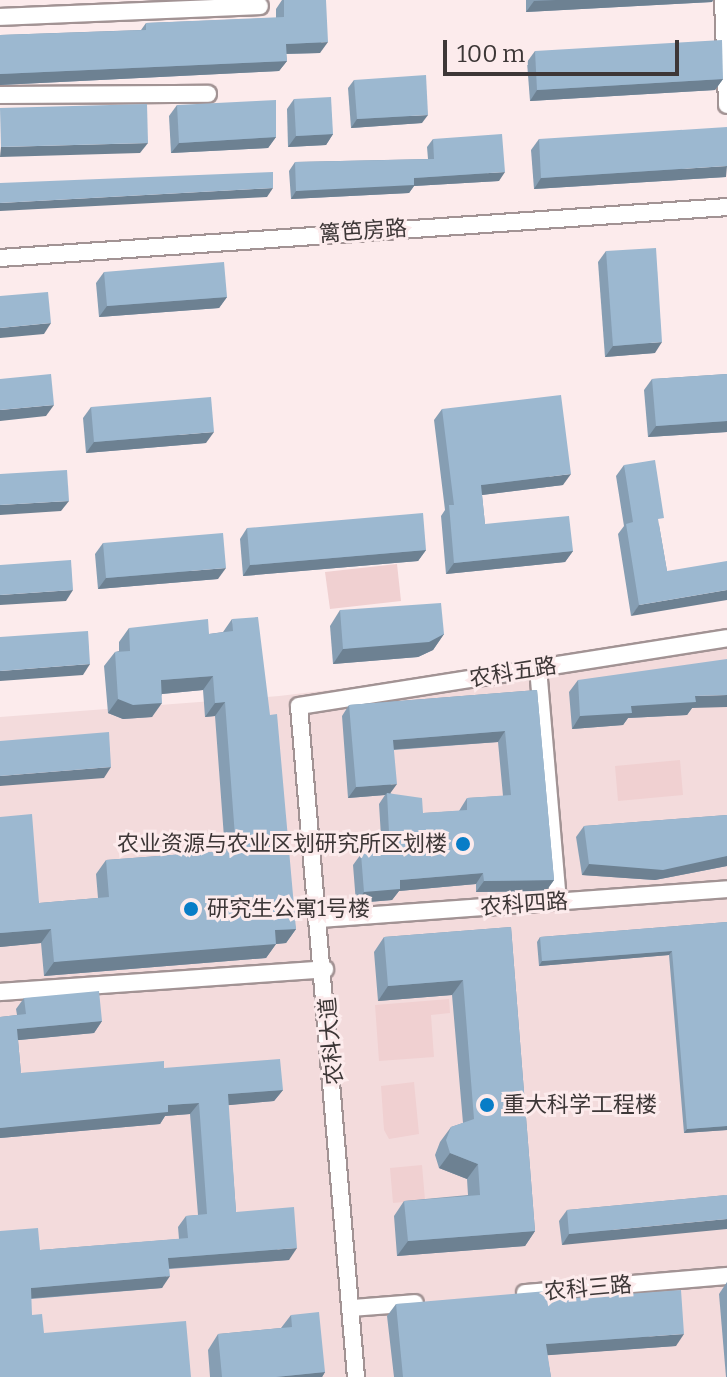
<!DOCTYPE html>
<html>
<head>
<meta charset="utf-8">
<style>
	body { margin:0 }
	#map { position:relative; width:727px; height:1377px; overflow:hidden; background:#fcebec; font-family:Bitter,"Noto Sans SC",serif }
	div>[style] { position:absolute }
	[style*='--x'] { left:calc(var(--x)*1px); top:calc(var(--y)*1px); width:calc(var(--w)*1px); rotate:calc(var(--a)*1deg) }
	.built>* { inset:0; background:#f3dbdc }
	.green>* { inset:0; background:#f0d0d1 }
	.roads { filter:drop-shadow(2px 0 #a29394) drop-shadow(-2px 0 #a29394) drop-shadow(0 2px #a29394) drop-shadow(0 -2px #a29394) }
	.minor>* { height:16px; margin:-8px; padding:0 8px; transform-origin:8px; border-radius:8px; background:#fff }
	.wall>* { inset:0; background:#869eb3 }
	.shaded-wall>* { inset:0; background:#6d8192 }
	.building>* { inset:0; background:#9cb8d0 }
	.dots>* { width:22px; height:22px; translate:-50% -50%; box-sizing:border-box; border:4px solid #fcebec; border-radius:50% }
	span { translate:-50% -50%; white-space:nowrap; text-align:center; line-height:1.15; -webkit-text-stroke:6px #fcebec; paint-order:stroke }
	.street-label { font-size:22px; color:#3d3737 }
	.poi-label { font-size:22px; color:#3d3737 }
	.right { translate:-100% -50%; text-align:right }
	.left { translate:0 -50%; text-align:left }
	.scale { position:absolute; left:443px; top:40px; width:236px; height:36px; box-sizing:border-box; border:4px solid #3d3737; border-top:0; padding-left:10px; font-size:24px; line-height:28px; white-space:nowrap; color:#3d3737; -webkit-text-stroke:6px #fcebec; paint-order:stroke }
</style>
</head>
<body>
<div id="map">
	<div class="built">
		<i style="clip-path:polygon(727px 643px,727px 1377px,0 1377px,0 717px,279px 696px)"></i>
	</div>
	<div class="green">
		<i style="clip-path:polygon(397px 564px,401px 601px,330px 609px,325px 572px)"></i>
		<i style="clip-path:polygon(680px 760px,683px 795px,618px 801px,615px 766px)"></i>
		<i style="clip-path:polygon(449px 999px,450px 1013px,431px 1015px,434px 1057px,379px 1061px,375px 1005px)"></i>
		<i style="clip-path:polygon(414px 1082px,419px 1134px,389px 1139px,384px 1130px,381px 1086px)"></i>
		<i style="clip-path:polygon(422px 1165px,425px 1200px,393px 1203px,390px 1168px)"></i>
	</div>
	<div class="roads">
		<div class="minor">
			<i style="--x:723;--y:0;--w:105;--a:87.8"></i>
			<i style="--x:0;--y:17;--w:260;--a:-2.4"></i>
			<i style="--x:0;--y:95;--w:208;--a:-0.3"></i>
			<i style="--x:0;--y:258;--w:729;--a:-4.01"></i>
			<i style="--x:538;--y:668;--w:234;--a:85.1"></i>
			<i style="--x:321;--y:919;--w:407;--a:-4.2"></i>
			<i style="--x:0;--y:992;--w:326;--a:-4"></i>
			<i style="--x:525;--y:1293;--w:203;--a:-4.8"></i>
			<i style="--x:352;--y:1308;--w:63;--a:-4.5"></i>
			<i style="--x:356;--y:1377;--w:673;--a:-94.86"></i>
			<i style="--x:299;--y:706;--w:433;--a:-9"></i>
		</div>
	</div>
	<div class="wall">
		<i style="clip-path:polygon(282px 0,326px 0,320px 53px,286px 54px,287px 61px,279px 71px,0 85px,0 35px,141px 30px,146px 23px,276px 18px,276px 9px)"></i>
		<i style="clip-path:polygon(526px 0,713px 0,712px 2px,526px 12px)"></i>
		<i style="clip-path:polygon(535px 51px,723px 79px,715px 90px,530px 101px,527px 62px)"></i>
		<i style="clip-path:polygon(354px 80px,422px 123px,351px 128px,348px 88px)"></i>
		<i style="clip-path:polygon(294px 99px,333px 134px,326px 145px,288px 147px,287px 109px)"></i>
		<i style="clip-path:polygon(177px 105px,276px 137px,268px 148px,171px 153px,169px 116px)"></i>
		<i style="clip-path:polygon(433px 139px,499px 181px,414px 186px,409px 193px,291px 199px,289px 171px,295px 162px,428px 159px,427px 147px)"></i>
		<i style="clip-path:polygon(539px 139px,726px 177px,534px 189px,531px 150px)"></i>
		<i style="clip-path:polygon(606px 251px,655px 353px,605px 357px,598px 262px)"></i>
		<i style="clip-path:polygon(104px 272px,227px 297px,219px 308px,99px 317px,96px 283px)"></i>
		<i style="clip-path:polygon(727px 374px,727px 432px,648px 437px,644px 390px,652px 379px)"></i>
		<i style="clip-path:polygon(91px 407px,206px 443px,86px 453px,83px 418px)"></i>
		<i style="clip-path:polygon(442px 409px,563px 485px,482px 495px,485px 524px,573px 551px,565px 562px,446px 574px,441px 516px,445px 510px,434px 420px)"></i>
		<i style="clip-path:polygon(624px 465px,659px 525px,667px 571px,631px 616px,618px 534px,624px 526px,616px 476px)"></i>
		<i style="clip-path:polygon(247px 528px,426px 550px,418px 561px,243px 576px,240px 539px)"></i>
		<i style="clip-path:polygon(103px 543px,218px 579px,98px 589px,95px 554px)"></i>
		<i style="clip-path:polygon(340px 610px,444px 634px,433px 650px,418px 657px,333px 664px,330px 626px)"></i>
		<i style="clip-path:polygon(232px 619px,296px 929px,286px 943px,276px 944px,266px 958px,44px 976px,41px 943px,0 947px,0 817px,39px 903px,98px 898px,96px 874px,106px 860px,225px 851px,215px 716px,205px 717px,203px 690px,162px 694px,152px 717px,123px 719px,108px 713px,104px 666px,115px 652px,119px 651px,119px 642px,129px 628px,209px 634px,223px 632px)"></i>
		<i style="clip-path:polygon(578px 680px,692px 708px,687px 715px,628px 718px,623px 725px,572px 729px,569px 692px)"></i>
		<i style="clip-path:polygon(evenodd,537px 690px,554px 880px,546px 891px,476px 892px,476px 884px,399px 891px,392px 900px,356px 903px,353px 865px,361px 854px,382px 853px,379px 804px,385px 795px,348px 798px,342px 716px,349px 705px,537px 690px,498px 742px,503px 796px,467px 798px,459px 811px,423px 813px,390px 793px,394px 750px,498px 742px)"></i>
		<i style="clip-path:polygon(727px 815px,727px 866px,655px 880px,582px 875px,576px 837px,584px 826px)"></i>
		<i style="clip-path:polygon(727px 922px,727px 1130px,684px 1133px,669px 955px,539px 966px,537px 942px,540px 937px)"></i>
		<i style="clip-path:polygon(511px 927px,535px 1231px,525px 1246px,397px 1256px,394px 1216px,404px 1201px,468px 1195px,467px 1179px,439px 1168px,435px 1155px,440px 1142px,451px 1127px,463px 1123px,452px 995px,378px 1001px,374px 952px,384px 937px)"></i>
		<i style="clip-path:polygon(24px 998px,102px 1021px,94px 1033px,18px 1040px,21px 1073px,164px 1068px,283px 1090px,274px 1101px,228px 1105px,236px 1212px,289px 1260px,169px 1269px,162px 1288px,31px 1299px,0 1377px,40px 1250px,179px 1239px,178px 1227px,186px 1216px,198px 1215px,190px 1114px,165px 1116px,160px 1124px,0 1138px,0 1017px,17px 1015px,16px 1009px)"></i>
		<i style="clip-path:polygon(727px 1195px,562px 1245px,559px 1221px,567px 1210px)"></i>
		<i style="clip-path:polygon(727px 1282px,727px 1377px,726px 1377px,719px 1294px)"></i>
		<i style="clip-path:polygon(547px 1300px,676px 1346px,547px 1355px,551px 1377px,394px 1377px,387px 1316px,396px 1304px)"></i>
		<i style="clip-path:polygon(291px 1315px,325px 1372px,322px 1377px,210px 1377px,208px 1350px,218px 1334px,281px 1328px)"></i>
	</div>
	<div class="shaded-wall">
		<i style="clip-path:polygon(556px 0,713px 0,712px 2px,526px 12px,534px 1px)"></i>
		<i style="clip-path:polygon(328px 42px,320px 53px,278px 54px,286px 44px)"></i>
		<i style="clip-path:polygon(287px 61px,279px 71px,0 85px,0 74px)"></i>
		<i style="clip-path:polygon(723px 79px,715px 90px,530px 101px,537px 90px)"></i>
		<i style="clip-path:polygon(428px 115px,422px 123px,351px 128px,357px 119px)"></i>
		<i style="clip-path:polygon(333px 134px,326px 145px,288px 147px,296px 136px)"></i>
		<i style="clip-path:polygon(276px 137px,268px 148px,171px 153px,179px 143px)"></i>
		<i style="clip-path:polygon(148px 143px,140px 153px,0 157px,1px 147px)"></i>
		<i style="clip-path:polygon(727px 166px,726px 177px,534px 189px,541px 178px)"></i>
		<i style="clip-path:polygon(505px 172px,499px 181px,414px 186px,409px 193px,291px 199px,296px 191px,414px 178px)"></i>
		<i style="clip-path:polygon(273px 188px,267px 197px,0 211px,0 203px)"></i>
		<i style="clip-path:polygon(227px 297px,219px 308px,99px 317px,107px 306px)"></i>
		<i style="clip-path:polygon(51px 323px,44px 334px,0 338px,0 328px)"></i>
		<i style="clip-path:polygon(662px 342px,655px 353px,605px 357px,613px 346px)"></i>
		<i style="clip-path:polygon(54px 405px,46px 416px,0 421px,0 410px)"></i>
		<i style="clip-path:polygon(727px 421px,727px 432px,648px 437px,656px 426px)"></i>
		<i style="clip-path:polygon(214px 432px,206px 443px,86px 453px,94px 442px)"></i>
		<i style="clip-path:polygon(571px 474px,563px 485px,474px 496px,481px 485px)"></i>
		<i style="clip-path:polygon(69px 501px,61px 511px,0 515px,0 505px)"></i>
		<i style="clip-path:polygon(426px 550px,418px 561px,243px 576px,250px 565px)"></i>
		<i style="clip-path:polygon(573px 551px,565px 562px,446px 574px,454px 563px)"></i>
		<i style="clip-path:polygon(226px 568px,218px 579px,98px 589px,106px 578px)"></i>
		<i style="clip-path:polygon(73px 590px,66px 601px,0 605px,0 595px)"></i>
		<i style="clip-path:polygon(727px 590px,727px 600px,631px 616px,639px 605px)"></i>
		<i style="clip-path:polygon(444px 634px,433px 650px,418px 657px,333px 664px,343px 649px)"></i>
		<i style="clip-path:polygon(90px 664px,83px 675px,0 681px,0 671px)"></i>
		<i style="clip-path:polygon(213px 676px,203px 690px,151px 695px,161px 680px)"></i>
		<i style="clip-path:polygon(727px 695px,727px 707px,692px 708px,687px 715px,628px 718px,623px 725px,572px 729px,580px 716px,631px 706px,695px 696px)"></i>
		<i style="clip-path:polygon(118px 699px,162px 703px,152px 717px,123px 719px,108px 713px)"></i>
		<i style="clip-path:polygon(225px 702px,215px 716px,205px 717px,215px 703px)"></i>
		<i style="clip-path:polygon(505px 731px,498px 742px,385px 750px,393px 740px)"></i>
		<i style="clip-path:polygon(111px 767px,104px 778px,0 786px,0 776px)"></i>
		<i style="clip-path:polygon(397px 784px,389px 795px,387px 793px,385px 795px,348px 798px,356px 787px)"></i>
		<i style="clip-path:polygon(727px 856px,727px 866px,655px 880px,582px 875px,589px 864px)"></i>
		<i style="clip-path:polygon(483px 873px,476px 884px,399px 891px,392px 900px,356px 903px,364px 892px,400px 880px)"></i>
		<i style="clip-path:polygon(554px 880px,546px 891px,476px 892px,484px 881px)"></i>
		<i style="clip-path:polygon(51px 929px,41px 943px,0 947px,0 933px)"></i>
		<i style="clip-path:polygon(296px 929px,286px 943px,276px 944px,266px 958px,44px 976px,54px 962px,275px 930px)"></i>
		<i style="clip-path:polygon(672px 951px,669px 955px,539px 966px,542px 961px)"></i>
		<i style="clip-path:polygon(463px 980px,452px 995px,378px 1001px,388px 986px)"></i>
		<i style="clip-path:polygon(102px 1021px,94px 1033px,9px 1041px,17px 1029px)"></i>
		<i style="clip-path:polygon(283px 1090px,274px 1101px,219px 1106px,228px 1094px)"></i>
		<i style="clip-path:polygon(199px 1103px,190px 1114px,165px 1116px,160px 1124px,0 1138px,0 1128px,168px 1105px)"></i>
		<i style="clip-path:polygon(727px 1126px,727px 1130px,684px 1133px,687px 1129px)"></i>
		<i style="clip-path:polygon(450px 1153px,478px 1164px,467px 1179px,439px 1168px)"></i>
		<i style="clip-path:polygon(727px 1219px,727px 1229px,562px 1245px,569px 1234px)"></i>
		<i style="clip-path:polygon(535px 1231px,525px 1246px,397px 1256px,408px 1241px)"></i>
		<i style="clip-path:polygon(297px 1248px,289px 1260px,160px 1269px,168px 1258px)"></i>
		<i style="clip-path:polygon(170px 1276px,162px 1288px,22px 1299px,31px 1288px)"></i>
		<i style="clip-path:polygon(684px 1334px,676px 1346px,537px 1356px,546px 1344px)"></i>
		<i style="clip-path:polygon(325px 1372px,322px 1377px,276px 1377px)"></i>
	</div>
	<div class="building">
		<i style="clip-path:polygon(284px 0,326px 0,328px 42px,286px 44px,287px 61px,0 74px,0 35px,146px 30px,146px 23px,284px 17px)"></i>
		<i style="clip-path:polygon(722px 40px,723px 79px,537px 90px,535px 51px)"></i>
		<i style="clip-path:polygon(426px 75px,428px 115px,357px 119px,354px 80px)"></i>
		<i style="clip-path:polygon(331px 97px,333px 134px,296px 136px,294px 99px)"></i>
		<i style="clip-path:polygon(276px 100px,276px 137px,179px 143px,177px 105px)"></i>
		<i style="clip-path:polygon(147px 104px,148px 143px,1px 147px,0 108px)"></i>
		<i style="clip-path:polygon(727px 127px,727px 166px,541px 178px,539px 139px)"></i>
		<i style="clip-path:polygon(502px 134px,505px 172px,414px 178px,414px 185px,296px 191px,295px 162px,434px 159px,433px 139px)"></i>
		<i style="clip-path:polygon(273px 172px,273px 188px,0 203px,0 183px)"></i>
		<i style="clip-path:polygon(656px 248px,662px 342px,613px 346px,606px 251px)"></i>
		<i style="clip-path:polygon(224px 262px,227px 297px,107px 306px,104px 272px)"></i>
		<i style="clip-path:polygon(48px 292px,51px 323px,0 328px,0 296px)"></i>
		<i style="clip-path:polygon(51px 374px,54px 405px,0 410px,0 379px)"></i>
		<i style="clip-path:polygon(727px 374px,727px 421px,656px 426px,652px 379px)"></i>
		<i style="clip-path:polygon(561px 395px,571px 474px,481px 485px,485px 524px,569px 516px,573px 551px,454px 563px,449px 505px,454px 505px,442px 409px)"></i>
		<i style="clip-path:polygon(211px 397px,214px 432px,94px 442px,91px 407px)"></i>
		<i style="clip-path:polygon(655px 460px,664px 518px,658px 519px,667px 571px,727px 561px,727px 590px,639px 605px,626px 524px,633px 522px,624px 465px)"></i>
		<i style="clip-path:polygon(67px 470px,69px 501px,0 505px,0 474px)"></i>
		<i style="clip-path:polygon(423px 513px,426px 550px,250px 565px,247px 528px)"></i>
		<i style="clip-path:polygon(223px 533px,226px 568px,106px 578px,103px 543px)"></i>
		<i style="clip-path:polygon(71px 560px,73px 590px,0 595px,0 565px)"></i>
		<i style="clip-path:polygon(441px 603px,444px 634px,429px 642px,343px 649px,340px 610px)"></i>
		<i style="clip-path:polygon(258px 617px,270px 715px,277px 714px,296px 929px,275px 930px,276px 944px,54px 962px,51px 929px,0 933px,0 817px,32px 814px,39px 903px,109px 897px,106px 860px,236px 850px,225px 702px,215px 703px,213px 676px,161px 680px,162px 703px,133px 705px,118px 699px,115px 652px,130px 651px,129px 628px,208px 619px,209px 634px,233px 631px,232px 619px)"></i>
		<i style="clip-path:polygon(88px 631px,90px 664px,0 671px,0 637px)"></i>
		<i style="clip-path:polygon(727px 659px,727px 695px,695px 696px,696px 702px,631px 706px,632px 713px,580px 716px,578px 680px)"></i>
		<i style="clip-path:polygon(537px 690px,554px 880px,484px 881px,483px 873px,400px 880px,400px 889px,364px 892px,361px 854px,390px 852px,387px 793px,422px 798px,423px 813px,467px 810px,467px 798px,511px 795px,505px 731px,393px 740px,397px 784px,356px 787px,349px 705px)"></i>
		<i style="clip-path:polygon(109px 732px,111px 767px,0 776px,0 741px)"></i>
		<i style="clip-path:polygon(727px 815px,727px 856px,663px 870px,589px 864px,584px 826px)"></i>
		<i style="clip-path:polygon(727px 922px,727px 1126px,687px 1129px,672px 951px,542px 961px,540px 937px)"></i>
		<i style="clip-path:polygon(511px 927px,535px 1231px,408px 1241px,404px 1201px,480px 1195px,478px 1164px,450px 1153px,446px 1140px,451px 1127px,474px 1119px,463px 980px,388px 986px,384px 937px)"></i>
		<i style="clip-path:polygon(99px 991px,102px 1021px,17px 1029px,21px 1073px,164px 1061px,164px 1068px,280px 1059px,283px 1090px,228px 1094px,236px 1212px,294px 1207px,297px 1248px,168px 1258px,170px 1276px,31px 1288px,32px 1315px,42px 1314px,44px 1333px,186px 1321px,191px 1377px,0 1377px,0 1231px,38px 1228px,40px 1250px,188px 1238px,186px 1216px,207px 1214px,199px 1103px,168px 1105px,168px 1112px,0 1128px,0 1017px,26px 1014px,24px 998px)"></i>
		<i style="clip-path:polygon(727px 1195px,727px 1219px,569px 1234px,567px 1210px)"></i>
		<i style="clip-path:polygon(681px 1290px,684px 1334px,546px 1344px,551px 1377px,403px 1377px,396px 1304px,547px 1291px,547px 1300px)"></i>
		<i style="clip-path:polygon(319px 1312px,325px 1372px,276px 1377px,222px 1377px,218px 1334px,292px 1327px,291px 1315px)"></i>
	</div>
	<div class="dots">
		<i style="left:463px;top:844px;background:#087dc7"></i>
		<i style="left:191px;top:909px;background:#087dc7"></i>
		<i style="left:487px;top:1105px;background:#087dc7"></i>
	</div>
	<div class="street-label">
		<span style="left:363px;top:231px;rotate:-4deg">篱笆房路</span>
		<span style="left:513px;top:672px;rotate:-9deg">农科五路</span>
		<span style="left:524px;top:904px;rotate:-4deg">农科四路</span>
		<span style="left:331px;top:1041px;rotate:-95deg">农科大道</span>
		<span style="left:588px;top:1288px;rotate:-5deg">农科三路</span>
	</div>
	<div class="poi-label">
		<span class="right" style="left:447px;top:844px">农业资源与农业区划研究所区划楼</span>
		<span class="left" style="left:207px;top:909px">研究生公寓1号楼</span>
		<span class="left" style="left:503px;top:1105px">重大科学工程楼</span>
	</div>
	<div class="scale">100 m</div>
</div>
</body>
</html>
